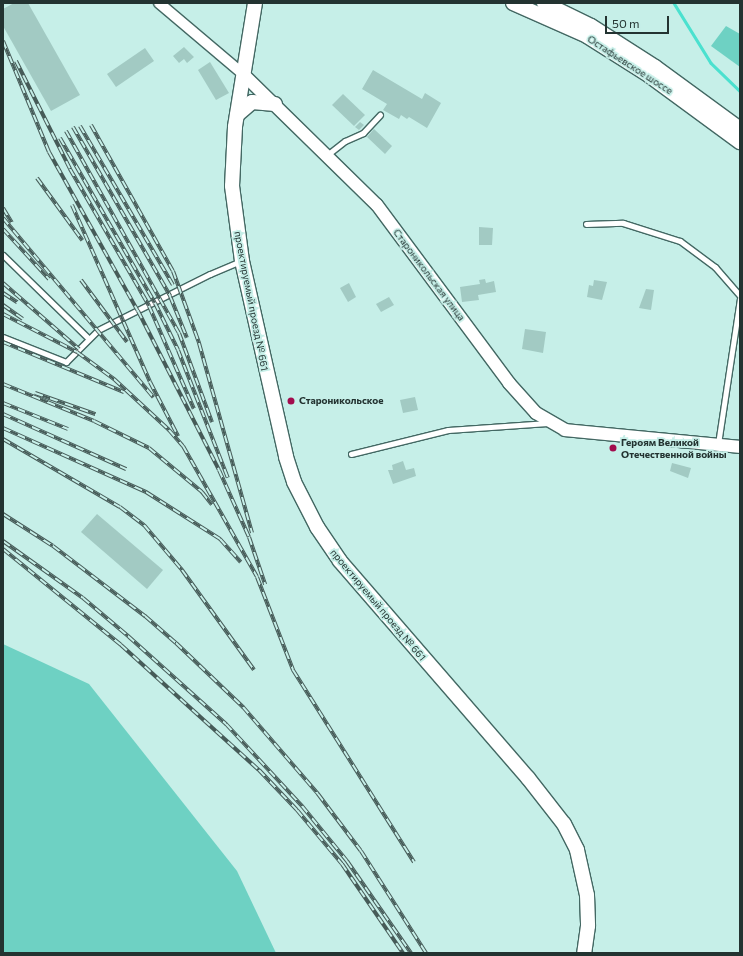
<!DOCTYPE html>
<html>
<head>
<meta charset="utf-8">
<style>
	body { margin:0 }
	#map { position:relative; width:743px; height:956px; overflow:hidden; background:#c6efe8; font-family:Commissioner,sans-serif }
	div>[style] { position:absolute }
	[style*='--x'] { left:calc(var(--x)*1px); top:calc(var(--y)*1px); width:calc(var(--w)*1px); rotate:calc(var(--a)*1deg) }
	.green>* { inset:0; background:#6ed1c3 }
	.stream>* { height:2.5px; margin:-1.25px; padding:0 1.25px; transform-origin:1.25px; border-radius:1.25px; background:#4be1cf }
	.building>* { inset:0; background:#a2cac3 }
	.roads { filter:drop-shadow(1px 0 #436863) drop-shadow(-1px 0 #436863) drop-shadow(0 1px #436863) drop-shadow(0 -1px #436863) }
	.service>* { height:5px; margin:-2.5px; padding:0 2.5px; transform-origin:2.5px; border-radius:2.5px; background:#fff }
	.minor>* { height:10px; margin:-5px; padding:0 5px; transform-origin:5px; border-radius:5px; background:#fff }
	.tertiary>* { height:12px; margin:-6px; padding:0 6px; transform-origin:6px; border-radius:6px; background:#fff }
	.secondary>* { height:14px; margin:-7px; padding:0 7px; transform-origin:7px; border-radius:7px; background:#fff }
	.rail>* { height:4px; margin-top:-2px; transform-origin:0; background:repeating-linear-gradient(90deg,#c6efe8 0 8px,#465b58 0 16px); box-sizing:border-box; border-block:1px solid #465b58 }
	.dots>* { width:11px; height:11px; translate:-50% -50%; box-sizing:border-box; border:2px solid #c6efe8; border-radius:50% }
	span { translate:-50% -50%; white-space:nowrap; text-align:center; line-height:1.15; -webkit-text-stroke:3.5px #c6efe8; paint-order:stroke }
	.street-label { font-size:10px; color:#233331 }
	.poi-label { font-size:10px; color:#233331; font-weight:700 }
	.left { translate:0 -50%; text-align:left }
	.frame { position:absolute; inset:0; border:4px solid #233331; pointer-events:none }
	.scale { position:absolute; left:605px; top:16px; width:64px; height:18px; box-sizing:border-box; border:2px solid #233331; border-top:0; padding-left:5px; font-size:12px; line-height:14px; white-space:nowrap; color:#233331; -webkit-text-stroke:3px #c6efe8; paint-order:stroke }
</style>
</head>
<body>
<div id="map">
	<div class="green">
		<i style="clip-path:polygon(726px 26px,740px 34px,740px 67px,711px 46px)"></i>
		<i style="clip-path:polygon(3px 644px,89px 684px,237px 871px,276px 953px,3px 953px)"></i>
	</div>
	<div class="stream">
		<i style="--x:674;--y:3;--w:70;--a:58.3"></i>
		<i style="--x:711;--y:63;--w:40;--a:44"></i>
	</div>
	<div class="building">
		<i style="clip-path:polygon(14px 3px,28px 3px,80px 95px,51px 111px,3px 26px,3px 9px)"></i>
		<i style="clip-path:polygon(184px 47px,194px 57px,187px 63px,184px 59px,179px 63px,173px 56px)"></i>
		<i style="clip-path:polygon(145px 48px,154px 61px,116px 87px,107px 74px)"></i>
		<i style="clip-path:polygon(210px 62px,229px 93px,216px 100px,198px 70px)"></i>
		<i style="clip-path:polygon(373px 70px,422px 99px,425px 93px,441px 103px,427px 128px,409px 117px,407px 119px,401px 115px,399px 119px,383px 110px,387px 104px,362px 89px)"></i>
		<i style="clip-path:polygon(343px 94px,365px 115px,354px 126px,332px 105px)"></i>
		<i style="clip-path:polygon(360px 122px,364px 125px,359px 130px,355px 127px)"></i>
		<i style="clip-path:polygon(374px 129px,392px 146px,385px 154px,367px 137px)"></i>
		<i style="clip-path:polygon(479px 227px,493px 228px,492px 245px,479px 245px)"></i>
		<i style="clip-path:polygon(485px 279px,486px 283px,494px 281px,496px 292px,478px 295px,479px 300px,462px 302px,460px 287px,480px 284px,479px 280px)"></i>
		<i style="clip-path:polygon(594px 280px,607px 282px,602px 300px,587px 297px,589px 285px,593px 286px)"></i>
		<i style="clip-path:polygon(349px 283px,356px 297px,348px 302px,340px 288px)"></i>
		<i style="clip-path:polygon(646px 289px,654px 290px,651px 310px,639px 308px)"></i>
		<i style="clip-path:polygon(389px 297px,394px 305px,381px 312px,376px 304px)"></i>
		<i style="clip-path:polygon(525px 329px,546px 332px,543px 353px,522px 349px)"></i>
		<i style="clip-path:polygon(415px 397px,418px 410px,403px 413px,400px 400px)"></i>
		<i style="clip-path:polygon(403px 461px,406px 470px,414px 468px,416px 476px,393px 484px,388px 470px,393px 470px,392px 465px)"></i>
		<i style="clip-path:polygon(672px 463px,691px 468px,688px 478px,670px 471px)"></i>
		<i style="clip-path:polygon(97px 514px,163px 570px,147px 589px,81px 532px)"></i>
	</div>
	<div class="roads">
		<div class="service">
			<i style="--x:327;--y:155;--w:23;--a:-38"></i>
			<i style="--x:345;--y:141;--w:20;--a:-24"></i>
			<i style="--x:363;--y:133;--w:25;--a:-47"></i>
			<i style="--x:586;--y:224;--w:37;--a:-2"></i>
			<i style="--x:623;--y:223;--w:60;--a:17.5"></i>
			<i style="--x:680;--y:241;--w:44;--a:36.6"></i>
			<i style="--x:715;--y:267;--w:38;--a:49"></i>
			<i style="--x:3;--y:255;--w:119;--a:44.3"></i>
			<i style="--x:3;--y:337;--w:68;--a:21.6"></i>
			<i style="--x:66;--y:362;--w:45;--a:-45"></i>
			<i style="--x:98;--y:330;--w:125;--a:-26.6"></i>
			<i style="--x:210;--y:274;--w:34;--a:-23"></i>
			<i style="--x:718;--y:444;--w:147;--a:-81.4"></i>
			<i style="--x:351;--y:454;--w:100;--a:-13.9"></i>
			<i style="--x:448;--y:430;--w:100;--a:-4"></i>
		</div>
		<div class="minor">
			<i style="--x:159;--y:3;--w:110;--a:40.2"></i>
		</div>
		<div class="tertiary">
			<i style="--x:243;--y:74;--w:187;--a:44.4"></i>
			<i style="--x:377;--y:205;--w:222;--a:53.4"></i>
			<i style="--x:509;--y:383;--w:40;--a:48"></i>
			<i style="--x:536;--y:413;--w:34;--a:30"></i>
			<i style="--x:565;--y:430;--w:176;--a:5.5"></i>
		</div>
		<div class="secondary">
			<i style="--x:255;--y:3;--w:126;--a:99.2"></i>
			<i style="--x:235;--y:127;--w:59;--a:92.9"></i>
			<i style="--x:232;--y:186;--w:76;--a:82.4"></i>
			<i style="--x:242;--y:261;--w:201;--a:77.3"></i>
			<i style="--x:286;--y:457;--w:26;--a:72"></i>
			<i style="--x:294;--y:482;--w:51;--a:62.9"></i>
			<i style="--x:317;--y:527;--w:41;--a:55.9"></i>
			<i style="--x:340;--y:561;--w:287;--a:49.1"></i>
			<i style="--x:528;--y:778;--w:58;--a:52"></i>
			<i style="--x:564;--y:824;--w:29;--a:63"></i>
			<i style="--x:577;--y:850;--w:46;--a:77.5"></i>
			<i style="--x:587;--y:895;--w:31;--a:88"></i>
			<i style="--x:588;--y:926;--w:27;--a:98"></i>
			<i style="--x:513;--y:3;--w:81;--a:24"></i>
			<i style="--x:587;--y:36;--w:75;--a:32.4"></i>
			<i style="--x:650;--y:76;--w:112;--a:36.3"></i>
			<i style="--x:544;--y:3;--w:52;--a:26.1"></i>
			<i style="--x:591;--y:26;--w:76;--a:32.6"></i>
			<i style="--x:655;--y:67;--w:105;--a:36.1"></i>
			<i style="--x:237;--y:115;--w:20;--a:-41"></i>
			<i style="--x:252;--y:102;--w:23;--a:5"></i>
		</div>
	</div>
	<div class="rail">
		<i style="--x:3;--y:41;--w:120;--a:67.5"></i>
		<i style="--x:49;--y:152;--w:182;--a:60.8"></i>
		<i style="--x:138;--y:311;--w:178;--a:63"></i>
		<i style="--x:219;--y:470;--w:73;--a:65.9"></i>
		<i style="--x:249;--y:537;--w:50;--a:71.2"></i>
		<i style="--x:16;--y:61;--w:121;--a:63.4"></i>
		<i style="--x:70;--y:169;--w:158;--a:60"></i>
		<i style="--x:149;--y:306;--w:112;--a:66.4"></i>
		<i style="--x:91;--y:125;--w:167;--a:60.7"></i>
		<i style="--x:173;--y:271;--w:77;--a:70.1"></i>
		<i style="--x:199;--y:343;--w:197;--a:74.4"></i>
		<i style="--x:80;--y:126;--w:184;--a:59.7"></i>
		<i style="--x:73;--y:127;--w:195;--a:60.1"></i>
		<i style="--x:170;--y:296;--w:45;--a:68"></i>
		<i style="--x:66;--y:131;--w:231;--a:60.8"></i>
		<i style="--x:179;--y:333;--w:95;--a:69.7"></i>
		<i style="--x:60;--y:138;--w:190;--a:60.1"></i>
		<i style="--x:155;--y:303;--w:52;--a:63.9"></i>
		<i style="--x:178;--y:350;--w:137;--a:68.7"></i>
		<i style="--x:37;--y:178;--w:77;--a:54"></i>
		<i style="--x:72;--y:205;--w:193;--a:66.2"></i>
		<i style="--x:150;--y:382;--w:61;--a:62.6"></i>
		<i style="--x:3;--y:208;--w:17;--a:59"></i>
		<i style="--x:3;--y:218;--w:234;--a:50"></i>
		<i style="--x:3;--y:229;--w:68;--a:47.4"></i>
		<i style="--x:81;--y:280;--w:77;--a:53.4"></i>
		<i style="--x:3;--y:283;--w:101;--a:41"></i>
		<i style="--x:3;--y:293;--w:17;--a:33"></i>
		<i style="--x:3;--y:305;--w:24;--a:35"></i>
		<i style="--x:3;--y:314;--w:83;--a:27.2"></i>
		<i style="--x:77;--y:352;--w:46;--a:36.1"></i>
		<i style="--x:114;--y:379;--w:75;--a:42.8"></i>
		<i style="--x:169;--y:430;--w:21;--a:49"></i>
		<i style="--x:183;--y:446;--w:150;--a:60.5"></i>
		<i style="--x:257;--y:577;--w:100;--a:68.8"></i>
		<i style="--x:293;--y:670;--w:227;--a:57.8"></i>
		<i style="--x:3;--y:342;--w:131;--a:22.5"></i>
		<i style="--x:3;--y:384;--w:98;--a:22.1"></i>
		<i style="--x:94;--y:421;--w:61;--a:26.1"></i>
		<i style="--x:149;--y:448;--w:69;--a:39.7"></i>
		<i style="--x:202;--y:492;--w:16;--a:52"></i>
		<i style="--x:35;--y:393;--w:64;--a:19.3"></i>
		<i style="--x:3;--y:403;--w:70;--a:21.8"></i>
		<i style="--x:3;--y:414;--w:135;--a:24.1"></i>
		<i style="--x:3;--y:428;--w:157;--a:24.1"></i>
		<i style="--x:146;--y:492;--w:88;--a:32.4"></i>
		<i style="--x:220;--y:539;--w:31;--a:48"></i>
		<i style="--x:3;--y:439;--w:135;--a:30.2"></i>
		<i style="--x:120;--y:507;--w:30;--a:37"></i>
		<i style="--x:144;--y:525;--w:59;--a:49.8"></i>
		<i style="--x:182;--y:570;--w:123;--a:54.2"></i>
		<i style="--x:3;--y:514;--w:59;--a:32.6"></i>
		<i style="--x:53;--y:546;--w:116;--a:37.3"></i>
		<i style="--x:145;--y:616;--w:41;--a:41.1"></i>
		<i style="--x:176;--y:643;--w:93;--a:43.7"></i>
		<i style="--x:243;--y:707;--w:115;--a:49.2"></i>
		<i style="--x:318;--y:794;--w:71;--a:53"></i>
		<i style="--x:361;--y:851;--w:121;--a:57.5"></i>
		<i style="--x:3;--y:541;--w:98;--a:35.5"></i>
		<i style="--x:83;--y:598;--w:59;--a:40.2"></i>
		<i style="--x:128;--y:636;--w:132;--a:41.9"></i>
		<i style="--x:226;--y:724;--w:112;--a:47.2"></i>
		<i style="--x:302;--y:806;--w:71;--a:50.7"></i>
		<i style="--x:347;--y:861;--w:112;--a:55.2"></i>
		<i style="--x:3;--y:549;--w:152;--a:39.1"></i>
		<i style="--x:121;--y:645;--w:186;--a:42.2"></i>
		<i style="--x:259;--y:770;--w:55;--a:46.5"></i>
		<i style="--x:297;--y:810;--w:70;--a:50.2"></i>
		<i style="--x:342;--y:864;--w:108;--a:55.6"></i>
	</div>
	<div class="dots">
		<i style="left:291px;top:401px;background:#a20c4d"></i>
		<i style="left:613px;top:448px;background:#a20c4d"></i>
	</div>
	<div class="street-label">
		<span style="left:630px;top:65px;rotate:33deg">Остафьевское шоссе</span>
		<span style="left:429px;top:275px;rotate:53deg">Староникольская улица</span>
		<span style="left:251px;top:301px;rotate:79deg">проектируемый проезд № 661</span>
		<span style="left:378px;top:605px;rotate:50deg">проектируемый проезд № 661</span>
	</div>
	<div class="poi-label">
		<span class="left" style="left:299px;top:401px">Староникольское</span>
		<span class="left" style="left:621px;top:448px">Героям Великой<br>Отечественной войны</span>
	</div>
	<div class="frame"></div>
	<div class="scale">50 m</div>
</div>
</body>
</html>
